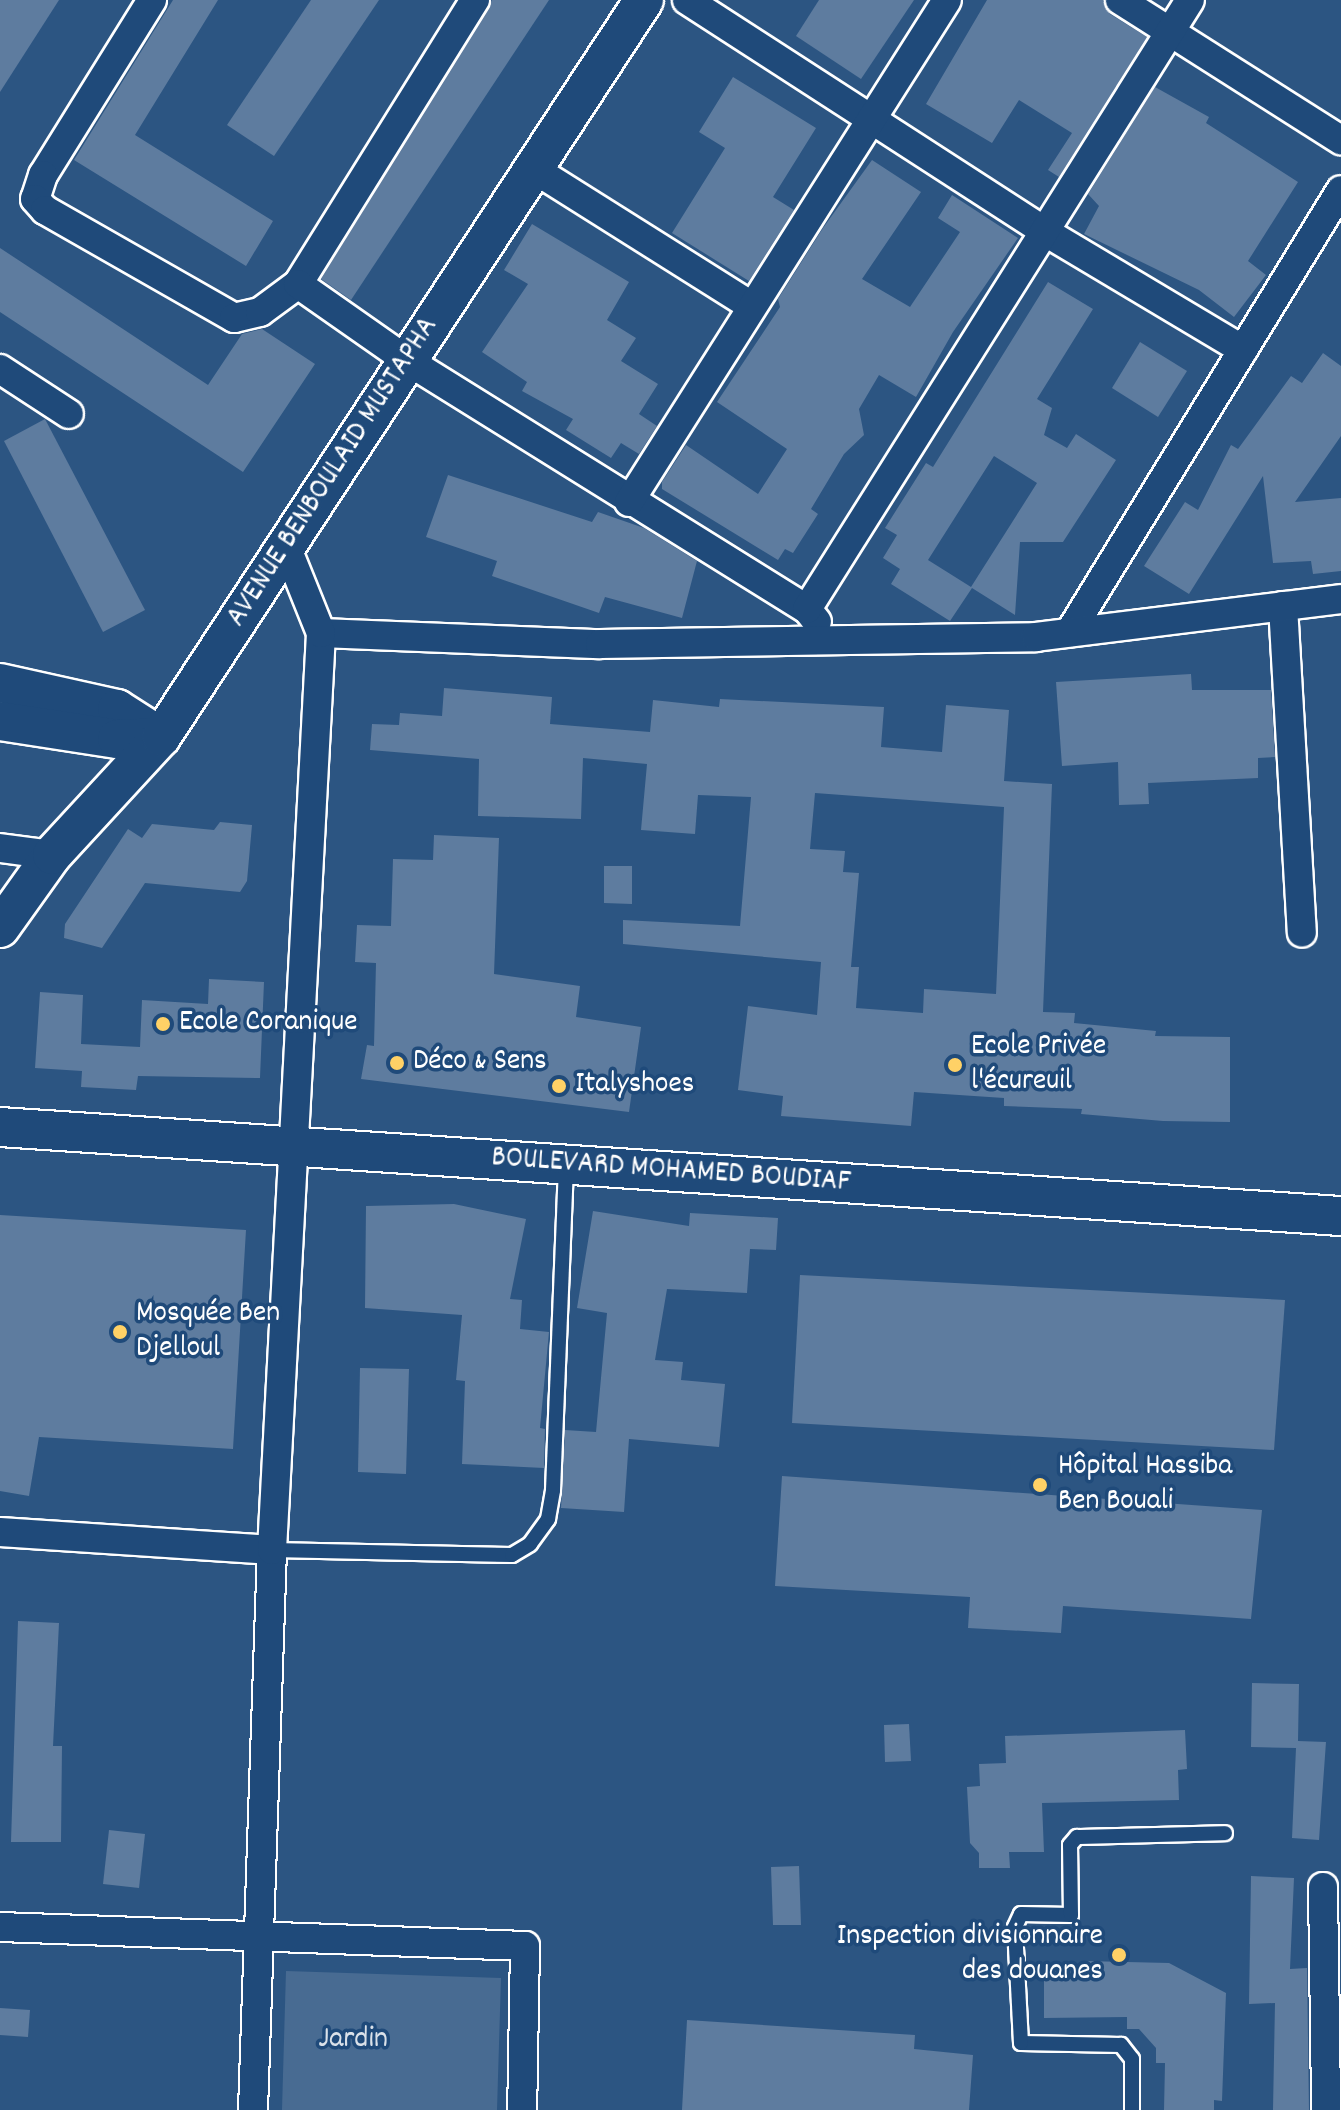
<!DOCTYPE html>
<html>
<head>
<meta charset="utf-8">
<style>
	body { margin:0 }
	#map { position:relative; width:1341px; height:2110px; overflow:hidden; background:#2c5582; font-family:Dekko,sans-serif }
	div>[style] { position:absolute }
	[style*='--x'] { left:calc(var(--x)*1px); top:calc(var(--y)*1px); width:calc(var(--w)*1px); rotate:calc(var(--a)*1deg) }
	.green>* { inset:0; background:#486b92 }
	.building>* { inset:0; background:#5e7c9f }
	.roads { filter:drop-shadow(2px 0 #fff) drop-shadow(-2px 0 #fff) drop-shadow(0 2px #fff) drop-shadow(0 -2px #fff) }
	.lane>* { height:14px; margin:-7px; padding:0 7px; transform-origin:7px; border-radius:7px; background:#1f4a7a }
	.street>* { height:28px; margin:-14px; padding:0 14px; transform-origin:14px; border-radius:14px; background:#1f4a7a }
	.secondary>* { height:38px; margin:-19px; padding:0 19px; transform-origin:19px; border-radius:19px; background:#1f4a7a }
	.dots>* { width:22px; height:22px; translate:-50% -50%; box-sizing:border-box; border:4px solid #1f4a7a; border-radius:50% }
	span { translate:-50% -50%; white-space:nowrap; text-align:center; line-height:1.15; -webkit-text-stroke:7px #1f4a7a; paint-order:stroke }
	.street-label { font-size:30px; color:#fff }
	.poi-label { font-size:30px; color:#fff }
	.left { translate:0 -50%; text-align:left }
	.right { translate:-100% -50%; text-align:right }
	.park-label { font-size:30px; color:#dae1e9 }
</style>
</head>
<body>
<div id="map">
	<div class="green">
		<i style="clip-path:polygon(286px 1971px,501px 1978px,497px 2110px,282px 2110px)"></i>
	</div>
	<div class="building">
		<i style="clip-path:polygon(0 0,59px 0,0 92px)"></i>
		<i style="clip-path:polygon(173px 0,218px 0,135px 135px,273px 221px,246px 266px,74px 160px)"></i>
		<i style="clip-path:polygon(311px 0,379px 0,274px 156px,227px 125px)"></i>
		<i style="clip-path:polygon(492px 0,549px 0,351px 300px,321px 279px)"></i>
		<i style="clip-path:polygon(819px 0,914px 0,861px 79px,796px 36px)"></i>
		<i style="clip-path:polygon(987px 0,1103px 0,1110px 14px,1147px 37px,1059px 177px,1048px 170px,1072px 133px,1019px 100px,992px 143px,926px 104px)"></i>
		<i style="clip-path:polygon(733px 77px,816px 128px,773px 197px,794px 210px,749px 281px,672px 233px,725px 148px,699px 132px)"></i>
		<i style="clip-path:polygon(1155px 87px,1209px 117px,1206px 123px,1298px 182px,1248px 261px,1266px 275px,1234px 317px,1199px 290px,1084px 234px,1099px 206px,1088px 194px)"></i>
		<i style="clip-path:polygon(872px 160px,921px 192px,862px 279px,910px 307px,960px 232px,938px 218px,952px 195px,1018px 238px,953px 332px,916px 397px,879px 375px,859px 409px,864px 435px,844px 454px,811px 509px,818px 514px,793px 553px,785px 549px,778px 560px,662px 489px,662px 482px,686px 445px,758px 494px,787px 449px,717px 402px,780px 307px,778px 299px,823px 228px)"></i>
		<i style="clip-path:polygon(532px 224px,629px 282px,607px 320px,636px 338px,621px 361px,658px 384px,639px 414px,657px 426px,639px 454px,621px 443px,611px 458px,566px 430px,573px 419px,522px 391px,527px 382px,482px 352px,528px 284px,504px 270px)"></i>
		<i style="clip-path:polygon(0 248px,208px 385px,242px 334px,262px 329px,315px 364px,243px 472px,0 312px)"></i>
		<i style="clip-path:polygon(evenodd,1048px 282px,1093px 309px,1037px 399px,1052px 408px,1044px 435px,1067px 448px,1076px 434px,1116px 460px,1063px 542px,1020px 542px,1015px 615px,972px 588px,950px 621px,891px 584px,900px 569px,883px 558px,897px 535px,885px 528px,926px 463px,933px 467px,1048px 282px,994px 456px,1037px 483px,971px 587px,928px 560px,994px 456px)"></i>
		<i style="clip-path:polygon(1140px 342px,1187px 371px,1158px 417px,1112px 388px)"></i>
		<i style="clip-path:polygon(1323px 353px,1341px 366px,1341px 436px,1295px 502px,1341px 498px,1341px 571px,1313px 574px,1311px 561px,1273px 563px,1263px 476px,1189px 594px,1144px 566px,1185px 502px,1198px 510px,1231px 445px,1238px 449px,1291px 376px,1302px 383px)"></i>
		<i style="clip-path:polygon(45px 419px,145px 610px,103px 632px,4px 441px)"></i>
		<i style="clip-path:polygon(448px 475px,592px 522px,598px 512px,644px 528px,697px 561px,682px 618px,605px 597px,599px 613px,492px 576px,497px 561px,426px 537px)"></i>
		<i style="clip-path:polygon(1191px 674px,1192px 690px,1271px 690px,1275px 757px,1258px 758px,1258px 778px,1148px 783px,1149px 804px,1119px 805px,1118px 762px,1062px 766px,1056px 682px)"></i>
		<i style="clip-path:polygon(evenodd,444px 688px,552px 697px,550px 724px,650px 732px,653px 700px,719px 707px,720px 699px,884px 707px,881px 747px,942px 752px,946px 705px,1009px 710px,1004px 781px,1052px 784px,1043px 1012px,1075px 1013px,1074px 1023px,1156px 1031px,1155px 1036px,1230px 1037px,1230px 1122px,1163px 1121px,1081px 1114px,1082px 1109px,1004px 1106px,1004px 1098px,914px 1092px,911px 1126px,781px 1116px,783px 1096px,738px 1090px,748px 1006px,817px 1015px,821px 962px,623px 944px,623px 920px,740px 926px,751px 797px,698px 795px,695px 834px,641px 830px,647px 764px,583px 758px,581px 819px,478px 816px,479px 759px,370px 750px,372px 724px,399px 725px,400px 713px,442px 716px,444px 688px,815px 793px,1004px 807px,996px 994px,924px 989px,923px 1013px,856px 1008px,859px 967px,851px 967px,859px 873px,843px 872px,845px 851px,810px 849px,815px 793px)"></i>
		<i style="clip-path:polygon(220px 822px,252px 825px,247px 881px,240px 892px,145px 883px,102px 948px,64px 938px,65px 924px,128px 829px,142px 838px,152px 824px,214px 830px)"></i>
		<i style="clip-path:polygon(434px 835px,499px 838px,494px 974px,580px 986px,576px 1017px,641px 1027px,629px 1112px,361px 1079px,367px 1045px,374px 1046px,376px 963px,355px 962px,357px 925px,391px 926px,393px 859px,433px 860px)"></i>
		<i style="clip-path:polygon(604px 866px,632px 866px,632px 904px,604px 903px)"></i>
		<i style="clip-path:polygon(209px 979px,264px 982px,260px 1078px,138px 1076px,136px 1090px,81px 1087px,82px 1071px,35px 1068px,40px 992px,83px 995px,81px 1044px,140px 1047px,142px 1000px,208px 1004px)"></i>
		<i style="clip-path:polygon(454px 1204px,526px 1219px,510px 1299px,522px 1300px,520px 1329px,549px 1332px,540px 1428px,545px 1429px,544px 1468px,462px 1464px,465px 1381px,456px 1380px,462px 1315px,365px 1308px,366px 1206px)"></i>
		<i style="clip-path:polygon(593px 1211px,689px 1226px,690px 1213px,778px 1218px,776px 1250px,750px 1249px,747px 1293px,667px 1289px,655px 1360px,683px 1362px,681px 1380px,725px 1384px,719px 1447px,629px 1439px,624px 1512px,561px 1508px,565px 1430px,596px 1432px,607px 1313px,577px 1308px)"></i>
		<i style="clip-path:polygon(0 1215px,246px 1230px,233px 1449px,39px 1437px,29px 1496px,0 1491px)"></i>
		<i style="clip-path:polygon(800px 1275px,1285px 1300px,1274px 1450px,792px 1423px)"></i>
		<i style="clip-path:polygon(360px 1368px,409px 1369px,406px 1474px,358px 1472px)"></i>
		<i style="clip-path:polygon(782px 1476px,1262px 1510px,1251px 1619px,1063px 1606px,1061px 1633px,968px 1628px,970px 1597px,775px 1586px)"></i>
		<i style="clip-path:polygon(18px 1621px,59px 1623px,53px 1746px,62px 1746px,61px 1842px,11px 1842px)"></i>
		<i style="clip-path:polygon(1252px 1683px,1299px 1684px,1298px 1741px,1326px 1742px,1319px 1840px,1292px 1838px,1296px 1748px,1251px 1747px)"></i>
		<i style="clip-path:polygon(909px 1724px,911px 1761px,885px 1762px,884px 1725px)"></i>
		<i style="clip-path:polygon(1185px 1730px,1187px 1769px,1178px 1770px,1179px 1800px,1042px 1803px,1044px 1852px,1009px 1852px,1010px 1868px,979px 1868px,979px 1853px,970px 1843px,967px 1787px,980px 1786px,979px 1764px,1006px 1763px,1005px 1736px)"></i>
		<i style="clip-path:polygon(109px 1830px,145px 1834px,139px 1888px,103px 1884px)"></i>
		<i style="clip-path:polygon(799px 1866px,801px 1925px,773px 1925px,771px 1867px)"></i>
		<i style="clip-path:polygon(1251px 1876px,1294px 1878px,1290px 1969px,1307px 1968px,1309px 2110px,1273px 2110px,1275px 2003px,1249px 2004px)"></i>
		<i style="clip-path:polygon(1085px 1961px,1169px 1963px,1226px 1993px,1222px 2101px,1214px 2100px,1214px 2110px,1164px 2110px,1165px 2063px,1156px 2063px,1156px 2048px,1139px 2029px,1127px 2029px,1127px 2017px,1044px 2018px,1044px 1969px,1086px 1969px)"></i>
		<i style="clip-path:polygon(0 2008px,30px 2010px,28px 2037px,0 2035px)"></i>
		<i style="clip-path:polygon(687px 2020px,915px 2035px,914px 2049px,973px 2055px,969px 2110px,682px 2110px)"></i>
	</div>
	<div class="roads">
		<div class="lane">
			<i style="--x:272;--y:1550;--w:240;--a:1.2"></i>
			<i style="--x:512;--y:1555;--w:21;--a:-31"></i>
			<i style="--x:530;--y:1544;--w:31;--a:-54"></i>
			<i style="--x:548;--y:1519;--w:29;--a:-80"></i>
			<i style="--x:553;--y:1490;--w:325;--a:-87.7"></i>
			<i style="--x:1132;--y:2110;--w:51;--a:-90"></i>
			<i style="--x:1132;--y:2059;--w:18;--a:-128"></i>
			<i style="--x:1121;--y:2045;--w:100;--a:-178.9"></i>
			<i style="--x:1021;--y:2043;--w:116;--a:-93"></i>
			<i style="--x:1015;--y:1927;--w:14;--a:-65"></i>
			<i style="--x:1021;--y:1914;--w:50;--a:1.1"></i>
			<i style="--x:1071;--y:1915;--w:70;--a:-90.8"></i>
			<i style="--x:1070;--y:1845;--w:11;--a:-49"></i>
			<i style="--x:1077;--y:1837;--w:148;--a:-1.5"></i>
		</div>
		<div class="street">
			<i style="--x:152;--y:0;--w:206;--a:121.9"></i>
			<i style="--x:43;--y:175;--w:25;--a:108"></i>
			<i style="--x:35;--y:199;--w:15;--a:48"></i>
			<i style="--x:45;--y:210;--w:218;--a:29.7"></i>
			<i style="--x:234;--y:318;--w:27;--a:-13"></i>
			<i style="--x:260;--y:312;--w:47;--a:-36.4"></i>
			<i style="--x:298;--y:284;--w:335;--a:-58.1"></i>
			<i style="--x:687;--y:0;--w:423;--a:32.9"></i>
			<i style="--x:1042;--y:230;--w:234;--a:30.8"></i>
			<i style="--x:1120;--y:0;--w:262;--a:32.4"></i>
			<i style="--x:534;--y:169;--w:255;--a:32.2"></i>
			<i style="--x:298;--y:284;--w:134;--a:35"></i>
			<i style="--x:408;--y:361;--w:470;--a:31.9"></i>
			<i style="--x:807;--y:609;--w:16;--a:52"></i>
			<i style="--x:0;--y:369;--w:82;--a:33.1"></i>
			<i style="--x:629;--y:502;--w:594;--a:-57.65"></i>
			<i style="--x:1283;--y:606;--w:327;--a:86.7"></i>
			<i style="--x:807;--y:609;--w:719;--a:-57.83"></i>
			<i style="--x:1070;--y:632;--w:518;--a:-58.49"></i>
			<i style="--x:321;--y:633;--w:279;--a:2.3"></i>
			<i style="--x:600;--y:644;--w:436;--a:-0.9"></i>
			<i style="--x:1036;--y:637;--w:307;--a:-7.1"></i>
			<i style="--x:0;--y:848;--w:52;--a:7.7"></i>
			<i style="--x:0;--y:1532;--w:273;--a:3.8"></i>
			<i style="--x:1323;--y:1887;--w:223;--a:89.2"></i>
			<i style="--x:0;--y:1927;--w:525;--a:2.07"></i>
			<i style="--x:525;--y:1946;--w:164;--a:91"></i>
			<i style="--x:253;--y:2110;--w:560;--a:-88.06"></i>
			<i style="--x:272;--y:1550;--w:918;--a:-86.94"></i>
			<i style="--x:321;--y:633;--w:94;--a:-111.9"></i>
		</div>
		<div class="secondary">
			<i style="--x:0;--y:683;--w:120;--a:12.5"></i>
			<i style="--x:117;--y:709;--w:52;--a:32.5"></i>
			<i style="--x:0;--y:721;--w:118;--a:8.7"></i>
			<i style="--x:117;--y:739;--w:44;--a:-2.6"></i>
			<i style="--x:0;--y:928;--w:90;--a:-54.5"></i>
			<i style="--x:52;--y:855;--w:161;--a:-47.3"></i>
			<i style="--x:161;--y:737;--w:881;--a:-56.76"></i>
			<i style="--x:0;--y:1127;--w:1344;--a:3.8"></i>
		</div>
	</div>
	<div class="dots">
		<i style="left:163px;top:1024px;background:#ffd166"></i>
		<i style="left:397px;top:1063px;background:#ffd166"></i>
		<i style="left:955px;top:1065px;background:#ffd166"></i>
		<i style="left:559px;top:1086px;background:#ffd166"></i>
		<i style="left:120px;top:1332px;background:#ffd166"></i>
		<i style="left:1040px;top:1485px;background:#ffd166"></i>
		<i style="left:1119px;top:1955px;background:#ffd166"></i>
	</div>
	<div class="street-label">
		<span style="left:334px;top:473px;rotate:-57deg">AVENUE BENBOULAID MUSTAPHA</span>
		<span style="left:671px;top:1172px;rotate:4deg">BOULEVARD MOHAMED BOUDIAF</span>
	</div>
	<div class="poi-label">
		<span class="left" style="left:179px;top:1024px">Ecole Coranique</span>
		<span class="left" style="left:971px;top:1065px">Ecole Privée<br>l'écureuil</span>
		<span class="left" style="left:413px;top:1063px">Déco &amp; Sens</span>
		<span class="left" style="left:575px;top:1086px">Italyshoes</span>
		<span class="left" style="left:136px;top:1332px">Mosquée Ben<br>Djelloul</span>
		<span class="left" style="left:1058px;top:1485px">Hôpital Hassiba<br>Ben Bouali</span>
		<span class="right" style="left:1103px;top:1955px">Inspection divisionnaire<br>des douanes</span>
	</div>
	<div class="park-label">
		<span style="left:353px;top:2041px">Jardin</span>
	</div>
</div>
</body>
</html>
